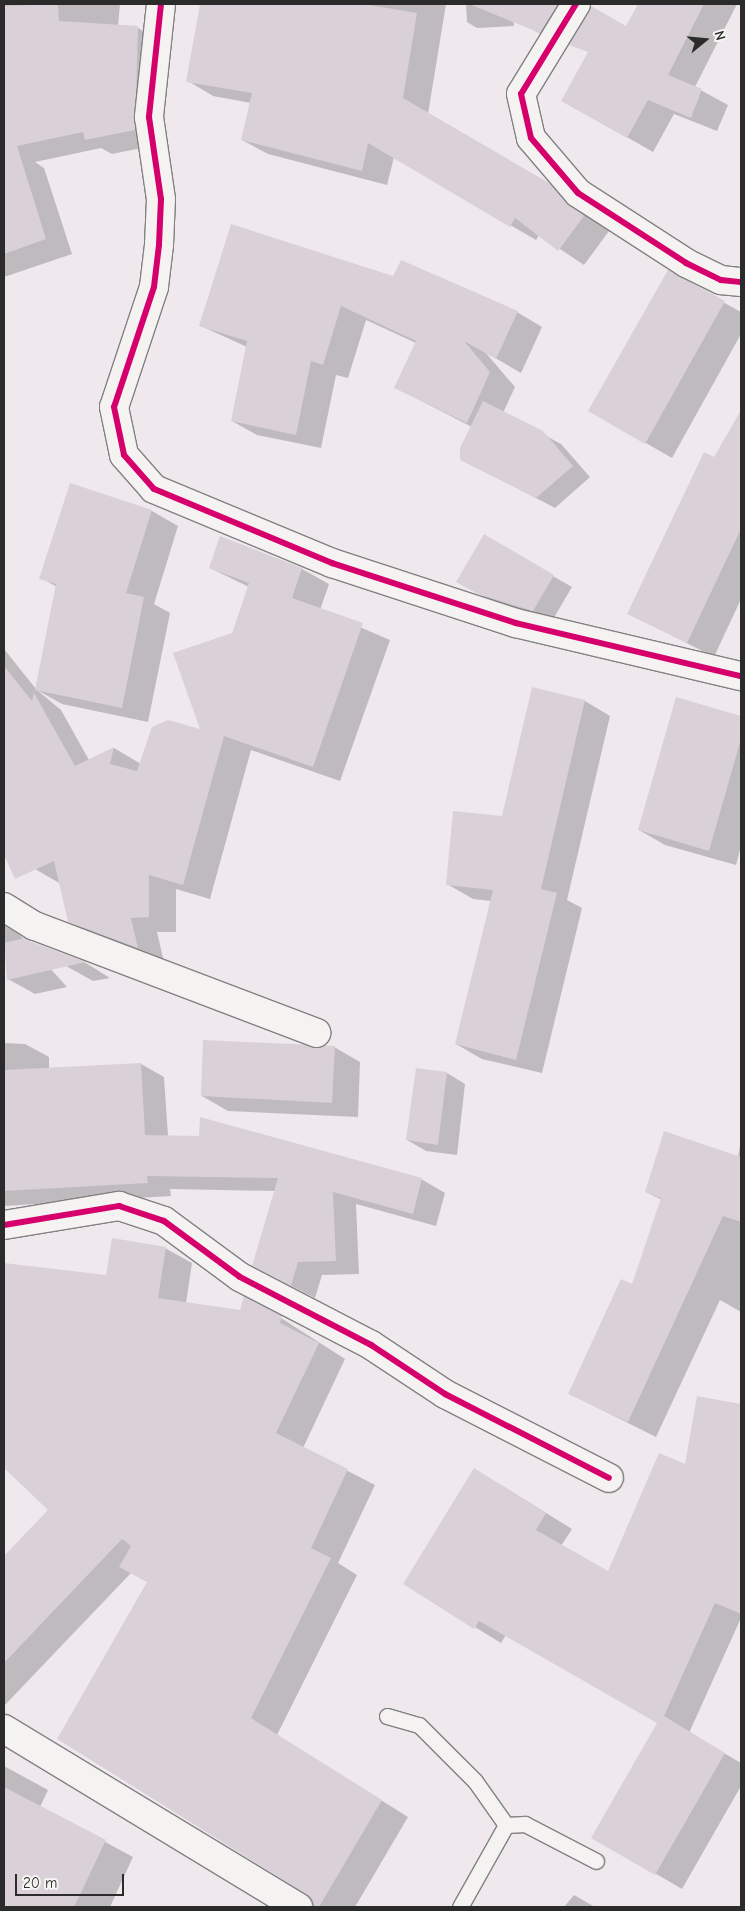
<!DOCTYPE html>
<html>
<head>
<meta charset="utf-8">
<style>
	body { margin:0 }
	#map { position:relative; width:745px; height:1911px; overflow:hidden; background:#efe9ed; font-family:"Comic Neue",sans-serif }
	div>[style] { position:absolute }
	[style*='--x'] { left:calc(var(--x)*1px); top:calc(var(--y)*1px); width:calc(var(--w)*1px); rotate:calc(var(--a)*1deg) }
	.shadow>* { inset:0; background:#0003 }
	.building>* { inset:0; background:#dad0d8 }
	.roads { filter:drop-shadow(1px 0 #838082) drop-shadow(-1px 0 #838082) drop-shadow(0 1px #838082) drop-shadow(0 -1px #838082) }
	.lane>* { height:15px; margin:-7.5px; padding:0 7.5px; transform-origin:7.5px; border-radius:7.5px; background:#f4f3f2 }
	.street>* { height:28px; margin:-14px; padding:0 14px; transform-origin:14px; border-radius:14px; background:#f4f3f2 }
	.cycleway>* { height:6px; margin:-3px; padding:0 3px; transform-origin:3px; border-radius:3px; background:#d6006c }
	span { translate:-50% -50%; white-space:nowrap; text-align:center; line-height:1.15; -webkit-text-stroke:4.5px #f6f6f2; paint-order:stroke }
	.frame { position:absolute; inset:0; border:5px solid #2b2b2b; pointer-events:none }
	.north { position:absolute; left:680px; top:15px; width:50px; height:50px; -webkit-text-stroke:4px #f6f6f2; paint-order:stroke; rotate:73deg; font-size:14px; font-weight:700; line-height:20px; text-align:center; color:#2b2b2b }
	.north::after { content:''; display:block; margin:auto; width:18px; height:22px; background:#2b2b2b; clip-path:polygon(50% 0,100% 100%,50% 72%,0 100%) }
	.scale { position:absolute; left:15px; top:1874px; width:109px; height:22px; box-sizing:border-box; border:2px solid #2b2b2b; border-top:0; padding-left:6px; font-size:15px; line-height:18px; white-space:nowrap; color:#2b2b2b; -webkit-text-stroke:4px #f6f6f2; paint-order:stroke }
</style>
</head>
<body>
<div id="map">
	<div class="shadow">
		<i style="clip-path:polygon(4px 4px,120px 4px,118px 26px,138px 28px,164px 43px,161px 144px,112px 154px,101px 148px,35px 162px,44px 168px,72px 254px,4px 277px,4px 158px,11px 156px,4px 152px)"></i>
		<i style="clip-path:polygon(201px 4px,446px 4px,428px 114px,574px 199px,609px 231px,584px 265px,539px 235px,536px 240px,394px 157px,387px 185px,268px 154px,242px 140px,251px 103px,213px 96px,188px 81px)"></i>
		<i style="clip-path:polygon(466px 4px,512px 4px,514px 26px,477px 28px,467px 22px)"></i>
		<i style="clip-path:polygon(545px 4px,570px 4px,545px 36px,535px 31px)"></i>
		<i style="clip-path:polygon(639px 4px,737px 4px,695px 87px,728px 105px,717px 131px,674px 114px,653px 152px,562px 100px,627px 27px)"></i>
		<i style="clip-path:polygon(668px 272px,741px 312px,741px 334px,672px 458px,590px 411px)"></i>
		<i style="clip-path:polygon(394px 277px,517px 312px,542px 327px,521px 373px,485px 352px,515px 387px,503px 413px,561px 444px,590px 477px,555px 508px,461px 459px,472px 427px,396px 388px,416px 343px,366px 320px,348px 378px,336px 375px,321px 448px,257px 435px,232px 421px,247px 347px,201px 326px)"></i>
		<i style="clip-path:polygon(741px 412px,741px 599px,714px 657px,628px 613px)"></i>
		<i style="clip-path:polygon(71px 485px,152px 511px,178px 526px,154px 604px,170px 613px,148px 722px,62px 704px,37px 690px,61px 710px,89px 760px,114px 748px,141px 764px,202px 731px,249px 587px,210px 568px,221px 538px,302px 569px,329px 584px,320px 610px,390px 640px,340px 781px,251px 750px,210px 899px,176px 889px,176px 932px,157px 932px,164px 962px,96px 937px,69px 921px,61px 884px,35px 869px,4px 830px,4px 649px,36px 689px,57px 587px,41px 578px)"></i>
		<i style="clip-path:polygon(484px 536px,572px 587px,552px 621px,498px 604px,458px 581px)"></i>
		<i style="clip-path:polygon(533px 689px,585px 701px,610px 716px,567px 900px,582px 908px,542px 1073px,482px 1059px,456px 1044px,491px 901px,473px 899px,447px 884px,503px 817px)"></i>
		<i style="clip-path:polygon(676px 702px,741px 717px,741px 846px,736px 865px,665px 845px,639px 830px)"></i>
		<i style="clip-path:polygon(4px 925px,20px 935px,67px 987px,35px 994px,8px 979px)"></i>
		<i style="clip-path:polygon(59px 953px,86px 963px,110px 978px,93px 981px,66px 966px)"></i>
		<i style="clip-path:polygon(4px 1043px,25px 1044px,49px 1057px,49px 1069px,141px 1064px,164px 1077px,168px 1136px,421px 1179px,445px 1193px,436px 1226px,356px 1204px,359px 1274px,322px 1275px,315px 1298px,278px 1279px,275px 1191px,170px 1189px,171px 1196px,4px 1206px)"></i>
		<i style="clip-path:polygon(334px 1047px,360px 1062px,358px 1117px,228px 1111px,202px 1096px)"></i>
		<i style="clip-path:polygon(447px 1073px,465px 1084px,457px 1155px,426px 1151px,407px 1140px)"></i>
		<i style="clip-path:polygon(741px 1139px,741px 1312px,720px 1300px,656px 1437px,570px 1394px,632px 1286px,662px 1200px,646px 1192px,738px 1157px)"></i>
		<i style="clip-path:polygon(165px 1248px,192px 1263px,186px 1303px,281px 1318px,345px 1359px,303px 1448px,375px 1485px,338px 1563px,357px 1575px,277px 1735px,408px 1817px,355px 1907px,315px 1907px,148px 1582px,131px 1573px,4px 1706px,4px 1558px,49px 1510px,4px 1467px,4px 1264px,107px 1276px)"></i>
		<i style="clip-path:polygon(698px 1398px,741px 1406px,741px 1618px,689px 1733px,741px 1763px,741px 1786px,682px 1889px,593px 1837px,659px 1722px,506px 1635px,501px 1643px,405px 1584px,501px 1485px,572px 1529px,561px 1546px,609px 1573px,686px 1466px)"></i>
		<i style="clip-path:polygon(4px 1766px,48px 1790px,40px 1807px,133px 1857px,110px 1907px,4px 1907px)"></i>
		<i style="clip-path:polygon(574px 1895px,595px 1907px,564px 1907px)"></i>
	</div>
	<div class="building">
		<i style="clip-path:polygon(58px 4px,59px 21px,138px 26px,135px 130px,85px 140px,83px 132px,17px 146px,46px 239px,4px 254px,4px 6px)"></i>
		<i style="clip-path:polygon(200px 4px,364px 4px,417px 13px,403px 98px,549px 183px,584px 216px,558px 251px,515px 218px,510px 227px,368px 143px,362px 171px,241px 140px,252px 93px,186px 82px)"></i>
		<i style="clip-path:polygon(469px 4px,558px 4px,540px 33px)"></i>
		<i style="clip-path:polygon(638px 4px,704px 4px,668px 75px,702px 89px,691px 118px,648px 100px,627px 138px,561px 101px,588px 52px,569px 45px,591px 6px,626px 26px)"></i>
		<i style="clip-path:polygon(231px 224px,393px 276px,401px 260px,518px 311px,496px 359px,464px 341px,490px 372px,467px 423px,394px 388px,416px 341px,341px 306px,323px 365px,311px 361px,296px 435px,231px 421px,247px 341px,199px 326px)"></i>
		<i style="clip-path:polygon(668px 270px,725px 301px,645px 444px,588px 411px)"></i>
		<i style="clip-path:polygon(483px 401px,543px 431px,573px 466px,536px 498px,460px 460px,460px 448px)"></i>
		<i style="clip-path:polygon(741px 410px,741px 529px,687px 643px,627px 614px,704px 452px,714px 457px)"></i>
		<i style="clip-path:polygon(70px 483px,152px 510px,126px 593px,144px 597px,122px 708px,35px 690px,56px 584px,39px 579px)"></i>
		<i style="clip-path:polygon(484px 534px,554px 575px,533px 611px,478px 594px,456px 582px)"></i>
		<i style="clip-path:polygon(220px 536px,302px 568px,292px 598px,363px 623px,313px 767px,224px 736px,183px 885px,149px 875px,149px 917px,131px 918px,138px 948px,68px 922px,54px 861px,15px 879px,4px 855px,4px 666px,32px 701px,34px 693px,75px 766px,114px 747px,110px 764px,137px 771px,152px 727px,168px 720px,200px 729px,173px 653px,232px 633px,249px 583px,209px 568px)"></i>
		<i style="clip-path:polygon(532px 687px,585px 700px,541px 889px,557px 893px,516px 1060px,455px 1044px,493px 890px,446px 885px,453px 811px,502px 816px)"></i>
		<i style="clip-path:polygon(676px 697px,741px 716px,741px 739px,709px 851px,638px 830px)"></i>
		<i style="clip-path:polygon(25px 938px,29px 941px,86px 962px,7px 980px,4px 943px)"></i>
		<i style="clip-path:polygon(203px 1040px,335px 1046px,332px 1103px,201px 1096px)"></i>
		<i style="clip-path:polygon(141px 1063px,145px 1135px,199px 1136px,200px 1117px,422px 1178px,413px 1214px,333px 1192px,336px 1261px,298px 1262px,291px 1286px,252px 1266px,278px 1178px,147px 1176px,148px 1183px,4px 1191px,4px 1070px)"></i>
		<i style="clip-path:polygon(416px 1068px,447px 1072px,438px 1145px,406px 1140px)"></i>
		<i style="clip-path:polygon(664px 1131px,741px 1157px,741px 1222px,723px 1216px,628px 1422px,568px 1394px,621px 1279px,632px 1284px,661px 1198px,645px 1192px)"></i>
		<i style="clip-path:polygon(112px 1238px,166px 1247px,158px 1298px,240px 1310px,244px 1296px,282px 1316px,280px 1323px,319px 1343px,276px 1433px,348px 1469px,311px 1548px,331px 1558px,251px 1718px,382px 1800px,319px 1907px,314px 1907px,306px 1894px,57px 1739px,147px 1582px,119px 1567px,131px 1546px,122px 1539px,4px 1663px,4px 1556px,48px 1510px,4px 1468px,4px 1263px,106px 1275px)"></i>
		<i style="clip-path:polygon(697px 1396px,741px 1404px,741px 1614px,715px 1603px,664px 1716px,725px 1753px,655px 1875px,591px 1838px,657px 1723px,479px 1621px,474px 1629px,403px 1584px,474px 1468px,546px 1513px,536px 1530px,608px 1571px,659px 1453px,685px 1464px)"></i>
		<i style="clip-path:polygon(4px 1787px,106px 1840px,74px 1907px,4px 1907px)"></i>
	</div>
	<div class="roads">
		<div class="lane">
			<i style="--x:387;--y:1716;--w:33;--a:16"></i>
			<i style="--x:419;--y:1725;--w:79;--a:45"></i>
			<i style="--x:475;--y:1781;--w:54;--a:54.8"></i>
			<i style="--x:460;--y:1907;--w:94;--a:-60.7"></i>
			<i style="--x:506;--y:1825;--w:19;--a:-3"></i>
			<i style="--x:525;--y:1824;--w:80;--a:27.5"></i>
		</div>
		<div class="street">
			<i style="--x:161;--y:4;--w:114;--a:96.1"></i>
			<i style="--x:149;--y:117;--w:83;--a:81.7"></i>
			<i style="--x:161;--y:199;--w:46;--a:92.5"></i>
			<i style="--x:159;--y:245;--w:42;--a:96.8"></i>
			<i style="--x:154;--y:287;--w:126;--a:108.4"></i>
			<i style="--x:114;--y:407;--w:49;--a:78.2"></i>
			<i style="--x:124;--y:455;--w:45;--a:48.6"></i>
			<i style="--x:154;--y:489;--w:193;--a:22.6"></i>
			<i style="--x:332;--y:563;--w:194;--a:18.1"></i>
			<i style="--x:516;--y:623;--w:231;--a:13.3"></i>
			<i style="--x:576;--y:4;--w:105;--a:121.4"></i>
			<i style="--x:521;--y:94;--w:45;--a:77.2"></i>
			<i style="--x:531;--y:138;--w:72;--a:49.5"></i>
			<i style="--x:578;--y:193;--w:129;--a:32.9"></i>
			<i style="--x:686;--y:263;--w:39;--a:26"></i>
			<i style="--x:721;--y:280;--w:18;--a:6"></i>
			<i style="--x:4;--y:907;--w:36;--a:32"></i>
			<i style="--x:35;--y:926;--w:301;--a:20.8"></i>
			<i style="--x:4;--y:1225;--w:117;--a:-9.4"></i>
			<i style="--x:119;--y:1206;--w:47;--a:18.4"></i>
			<i style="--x:164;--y:1221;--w:94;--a:36.4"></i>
			<i style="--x:240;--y:1277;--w:148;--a:27.4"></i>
			<i style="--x:371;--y:1345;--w:89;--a:33.5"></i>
			<i style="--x:445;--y:1394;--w:184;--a:27.1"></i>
			<i style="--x:4;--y:1729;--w:344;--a:31.2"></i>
		</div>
	</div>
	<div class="cycleway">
		<i style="--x:161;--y:4;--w:114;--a:96.1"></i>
		<i style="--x:149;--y:117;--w:83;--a:81.7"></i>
		<i style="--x:161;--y:199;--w:46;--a:92.5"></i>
		<i style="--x:159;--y:245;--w:42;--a:96.8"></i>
		<i style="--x:154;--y:287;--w:126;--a:108.4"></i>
		<i style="--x:114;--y:407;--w:49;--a:78.2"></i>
		<i style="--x:124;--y:455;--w:45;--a:48.6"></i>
		<i style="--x:154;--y:489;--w:193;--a:22.6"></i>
		<i style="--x:332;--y:563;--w:194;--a:18.1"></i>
		<i style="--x:516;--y:623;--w:231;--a:13.3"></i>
		<i style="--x:576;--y:4;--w:105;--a:121.4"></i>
		<i style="--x:521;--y:94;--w:45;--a:77.2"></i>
		<i style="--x:531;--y:138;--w:72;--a:49.5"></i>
		<i style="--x:578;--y:193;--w:129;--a:32.9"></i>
		<i style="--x:686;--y:263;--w:39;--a:26"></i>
		<i style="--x:721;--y:280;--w:18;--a:6"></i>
		<i style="--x:4;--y:1225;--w:117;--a:-9.4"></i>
		<i style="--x:119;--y:1206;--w:47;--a:18.4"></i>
		<i style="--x:164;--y:1221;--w:94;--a:36.4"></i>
		<i style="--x:240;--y:1277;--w:148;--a:27.4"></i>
		<i style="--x:371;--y:1345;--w:89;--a:33.5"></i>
		<i style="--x:445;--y:1394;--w:184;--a:27.1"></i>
	</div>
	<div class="frame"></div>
	<div class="north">N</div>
	<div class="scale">20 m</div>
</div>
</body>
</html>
